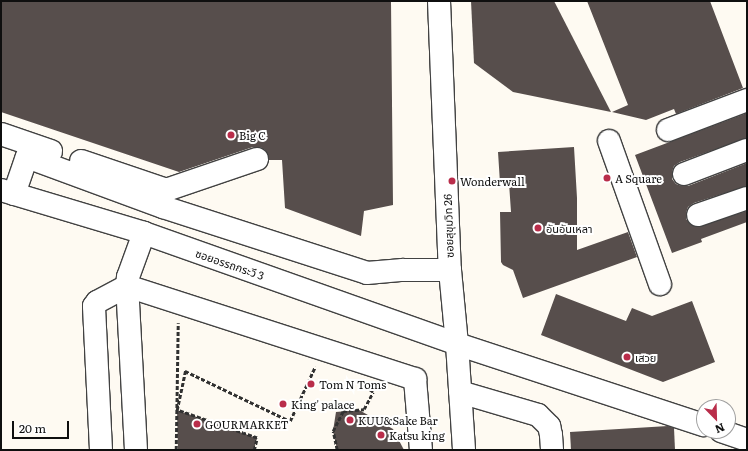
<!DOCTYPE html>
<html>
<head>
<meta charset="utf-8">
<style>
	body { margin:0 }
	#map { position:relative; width:748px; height:451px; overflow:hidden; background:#fefaf2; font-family:Literata,"Noto Sans Thai",serif }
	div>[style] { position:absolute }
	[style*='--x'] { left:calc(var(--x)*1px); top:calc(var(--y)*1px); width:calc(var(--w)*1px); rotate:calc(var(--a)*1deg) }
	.building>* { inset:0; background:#574e4c }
	.path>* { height:2.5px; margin-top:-1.25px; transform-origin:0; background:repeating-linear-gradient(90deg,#313131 0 4px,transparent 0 6px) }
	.roads { filter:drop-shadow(1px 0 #424242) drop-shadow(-1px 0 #424242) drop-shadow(0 1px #424242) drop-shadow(0 -1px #424242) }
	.minor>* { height:22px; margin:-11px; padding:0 11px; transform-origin:11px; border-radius:11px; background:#fff }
	.dots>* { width:11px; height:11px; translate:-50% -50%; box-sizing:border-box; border:2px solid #fff; border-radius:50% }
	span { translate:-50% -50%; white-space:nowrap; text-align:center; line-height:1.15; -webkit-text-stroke:4px #fff; paint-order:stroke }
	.poi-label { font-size:11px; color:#0f0f0f }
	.left { translate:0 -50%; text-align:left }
	.street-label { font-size:11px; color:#0f0f0f }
	.frame { position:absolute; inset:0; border:2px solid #0f0f0f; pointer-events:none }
	.north { position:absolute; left:696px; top:399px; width:40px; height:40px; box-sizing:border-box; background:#fff; border:1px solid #9f9f9f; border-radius:50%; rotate:157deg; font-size:11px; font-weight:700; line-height:16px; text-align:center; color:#0f0f0f }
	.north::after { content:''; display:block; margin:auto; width:14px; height:18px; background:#b92d4a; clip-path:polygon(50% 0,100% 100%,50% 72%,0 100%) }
	.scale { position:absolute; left:12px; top:421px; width:57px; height:18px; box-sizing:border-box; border:2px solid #0f0f0f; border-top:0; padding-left:5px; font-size:12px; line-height:14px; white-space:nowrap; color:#0f0f0f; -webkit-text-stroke:3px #fff; paint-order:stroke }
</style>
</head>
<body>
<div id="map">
	<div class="building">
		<i style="clip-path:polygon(1px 1px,391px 1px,393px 205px,364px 211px,361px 236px,285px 208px,282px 160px,269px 160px,265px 150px,260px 147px,253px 147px,179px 172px,1px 112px)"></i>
		<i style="clip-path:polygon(471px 1px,554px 1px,611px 112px,513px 92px,474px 63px)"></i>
		<i style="clip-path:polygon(587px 1px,710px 1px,743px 88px,676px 114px,674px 109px,646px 120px,612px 112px,628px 105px)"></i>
		<i style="clip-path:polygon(747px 113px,747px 138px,680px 162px,674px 166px,672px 172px,672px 179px,676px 184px,682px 186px,688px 186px,747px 163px,747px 186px,694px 203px,688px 207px,686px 213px,686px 219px,690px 224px,696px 227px,747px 211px,747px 222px,701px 239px,702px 242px,672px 253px,635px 155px)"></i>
		<i style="clip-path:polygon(574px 147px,577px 198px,577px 250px,628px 232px,637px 257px,523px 298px,513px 270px,503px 265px,501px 262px,500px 212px,511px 212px,509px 183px,500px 183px,498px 152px)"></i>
		<i style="clip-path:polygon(556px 294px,626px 321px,632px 308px,652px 316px,692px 301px,715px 362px,663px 382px,541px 335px)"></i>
		<i style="clip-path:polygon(177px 410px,257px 438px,254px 450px,178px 450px)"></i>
		<i style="clip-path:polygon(359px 410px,393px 429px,404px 450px,337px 450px,333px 431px,336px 412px)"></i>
		<i style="clip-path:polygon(668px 426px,674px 428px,675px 450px,571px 450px,570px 432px)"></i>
	</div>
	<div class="path">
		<i style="--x:176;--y:450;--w:127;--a:-89.1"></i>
		<i style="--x:254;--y:450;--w:12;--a:-76"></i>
		<i style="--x:257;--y:438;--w:85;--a:-160.7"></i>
		<i style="--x:177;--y:410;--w:40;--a:-78"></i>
		<i style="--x:185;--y:371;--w:116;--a:25.5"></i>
		<i style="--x:290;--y:421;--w:60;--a:-65.2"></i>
		<i style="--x:337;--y:450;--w:19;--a:-102"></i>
		<i style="--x:333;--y:431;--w:22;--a:-63"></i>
		<i style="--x:343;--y:411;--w:21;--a:-5"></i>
		<i style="--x:364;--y:409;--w:19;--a:-62"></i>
		<i style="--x:373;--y:392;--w:12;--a:-145"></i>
	</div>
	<div class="roads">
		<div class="minor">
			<i style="--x:439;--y:1;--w:269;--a:87.7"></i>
			<i style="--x:450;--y:270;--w:74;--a:84.6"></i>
			<i style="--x:457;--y:344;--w:106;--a:86.2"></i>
			<i style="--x:668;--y:130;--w:85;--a:-20.8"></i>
			<i style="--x:1;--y:134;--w:53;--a:18.8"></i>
			<i style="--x:609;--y:141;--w:152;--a:70.4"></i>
			<i style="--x:81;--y:161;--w:88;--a:18.6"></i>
			<i style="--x:164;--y:189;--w:5;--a:0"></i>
			<i style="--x:169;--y:189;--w:93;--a:-18.8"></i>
			<i style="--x:684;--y:174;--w:67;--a:-20.9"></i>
			<i style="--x:1;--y:190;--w:149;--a:16.7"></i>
			<i style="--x:144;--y:233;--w:332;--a:19.5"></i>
			<i style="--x:457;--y:344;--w:260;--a:18.2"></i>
			<i style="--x:14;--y:194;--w:39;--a:-71"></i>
			<i style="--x:27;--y:157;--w:145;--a:20.2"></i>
			<i style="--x:163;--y:207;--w:214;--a:17.9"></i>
			<i style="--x:367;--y:273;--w:36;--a:-5"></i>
			<i style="--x:403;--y:270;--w:47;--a:0"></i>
			<i style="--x:698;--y:215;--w:52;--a:-19.1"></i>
			<i style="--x:460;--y:392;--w:81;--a:16.4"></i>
			<i style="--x:538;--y:415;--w:16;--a:45"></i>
			<i style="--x:549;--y:426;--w:9;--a:77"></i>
			<i style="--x:551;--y:435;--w:15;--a:86"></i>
			<i style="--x:721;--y:431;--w:28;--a:19"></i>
			<i style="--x:101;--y:450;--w:144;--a:-92.8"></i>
			<i style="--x:94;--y:306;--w:5;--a:-53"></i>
			<i style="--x:97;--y:302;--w:34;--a:-28"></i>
			<i style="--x:127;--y:286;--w:303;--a:17.9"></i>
			<i style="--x:415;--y:379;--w:71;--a:85.2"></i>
			<i style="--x:136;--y:450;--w:164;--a:-93.1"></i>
			<i style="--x:127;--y:286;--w:9;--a:-84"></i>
			<i style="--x:128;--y:277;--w:47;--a:-70"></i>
		</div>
	</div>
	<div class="dots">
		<i style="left:231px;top:135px;background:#b92d4a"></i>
		<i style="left:607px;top:178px;background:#b92d4a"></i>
		<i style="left:452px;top:181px;background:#b92d4a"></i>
		<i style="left:538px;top:228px;background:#b92d4a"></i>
		<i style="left:627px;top:357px;background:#b92d4a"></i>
		<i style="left:311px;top:384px;background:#b92d4a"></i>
		<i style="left:283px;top:404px;background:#b92d4a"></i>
		<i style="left:350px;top:420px;background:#b92d4a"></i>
		<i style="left:197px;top:424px;background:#b92d4a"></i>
		<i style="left:381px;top:435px;background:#b92d4a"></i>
	</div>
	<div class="poi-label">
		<span class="left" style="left:239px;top:135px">Big C</span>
		<span class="left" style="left:615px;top:178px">A Square</span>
		<span class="left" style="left:460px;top:181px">Wonderwall</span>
		<span class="left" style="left:546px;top:228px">อันอันเหลา</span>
		<span class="left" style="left:635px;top:357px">เสวย</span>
		<span class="left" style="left:319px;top:384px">Tom N Toms</span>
		<span class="left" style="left:291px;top:404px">King' palace</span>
		<span class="left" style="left:358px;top:420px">KUU&amp;Sake Bar</span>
		<span class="left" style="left:205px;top:424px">GOURMARKET</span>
		<span class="left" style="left:389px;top:435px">Katsu king</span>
	</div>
	<div class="street-label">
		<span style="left:448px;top:226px;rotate:-92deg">ซอยสุขุมวิท 26</span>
		<span style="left:230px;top:264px;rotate:19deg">ซอยอรรถกระวี 3</span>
	</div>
	<div class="frame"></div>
	<div class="north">N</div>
	<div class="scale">20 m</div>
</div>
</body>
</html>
